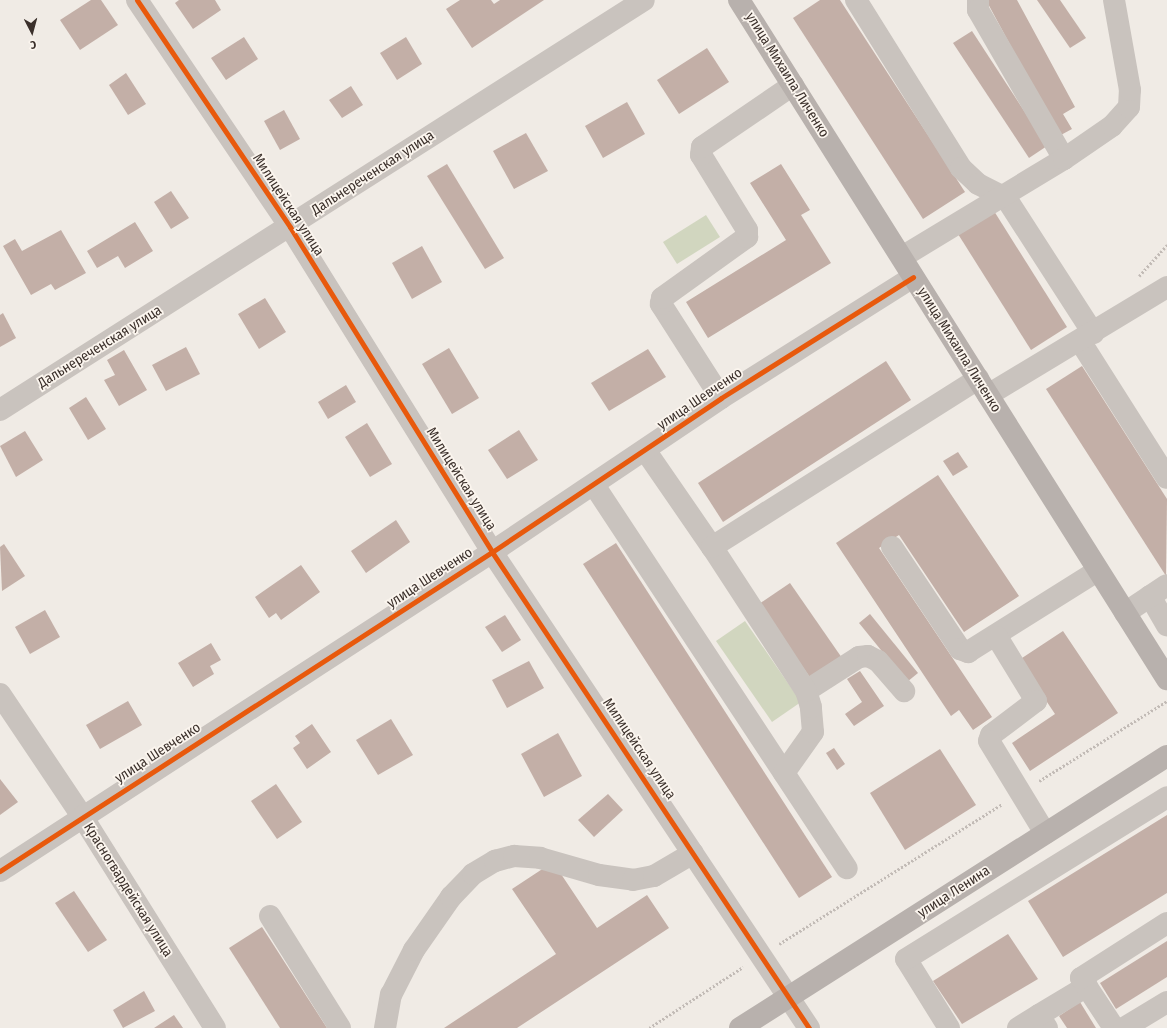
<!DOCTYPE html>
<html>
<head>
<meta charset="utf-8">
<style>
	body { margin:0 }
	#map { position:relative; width:1167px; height:1028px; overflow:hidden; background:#f0ebe5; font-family:"Fira Sans Condensed",sans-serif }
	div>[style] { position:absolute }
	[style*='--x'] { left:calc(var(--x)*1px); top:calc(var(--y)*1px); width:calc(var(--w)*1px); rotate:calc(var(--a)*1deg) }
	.green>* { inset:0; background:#d1d6bf }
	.building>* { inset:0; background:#c3afa7 }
	.path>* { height:2.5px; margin-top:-1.25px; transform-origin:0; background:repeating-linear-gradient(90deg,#c2bbb6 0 2px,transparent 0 4px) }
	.minor>* { height:22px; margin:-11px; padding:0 11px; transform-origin:11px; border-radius:11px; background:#c9c3be }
	.major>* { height:22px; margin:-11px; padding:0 11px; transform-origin:11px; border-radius:11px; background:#b8b1ad }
	.cycleway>* { height:5px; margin:-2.5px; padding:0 2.5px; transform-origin:2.5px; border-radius:2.5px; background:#e8590c }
	span { translate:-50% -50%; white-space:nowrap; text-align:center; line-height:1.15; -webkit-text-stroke:3.5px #fbf5ee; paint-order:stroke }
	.street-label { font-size:14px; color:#3b302b }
	.north { position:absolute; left:12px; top:12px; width:40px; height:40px; -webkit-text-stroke:3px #fbf5ee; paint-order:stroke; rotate:174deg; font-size:11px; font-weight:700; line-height:16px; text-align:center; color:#3b302b }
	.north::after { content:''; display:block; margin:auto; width:14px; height:18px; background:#3b302b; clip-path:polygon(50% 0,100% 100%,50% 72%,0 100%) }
</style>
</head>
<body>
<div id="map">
	<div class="green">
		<i style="clip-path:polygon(706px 215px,720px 237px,677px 264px,663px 242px)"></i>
		<i style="clip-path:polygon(745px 621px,801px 702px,772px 722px,716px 641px)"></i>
	</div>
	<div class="building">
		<i style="clip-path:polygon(91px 0,101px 0,118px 25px,80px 50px,60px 20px)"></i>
		<i style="clip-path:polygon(179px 0,215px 0,221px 10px,193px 29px,175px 3px)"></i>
		<i style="clip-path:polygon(460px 0,491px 0,494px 4px,500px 0,544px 0,472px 48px,446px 9px)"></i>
		<i style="clip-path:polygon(820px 0,840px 0,965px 192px,923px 219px,793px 18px)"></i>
		<i style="clip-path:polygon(986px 0,1017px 0,1075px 107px,1063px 114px,1072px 129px,1059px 136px)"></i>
		<i style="clip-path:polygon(1037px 0,1060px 0,1086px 38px,1070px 48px)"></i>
		<i style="clip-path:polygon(972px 31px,1047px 146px,1029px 158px,953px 43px)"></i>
		<i style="clip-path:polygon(244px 37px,258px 59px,226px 80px,211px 58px)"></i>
		<i style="clip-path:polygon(406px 37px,422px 64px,397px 80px,380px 53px)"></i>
		<i style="clip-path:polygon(707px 48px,729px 82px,679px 114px,657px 80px)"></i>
		<i style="clip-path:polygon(126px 73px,146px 104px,128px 115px,109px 85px)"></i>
		<i style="clip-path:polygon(351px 86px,363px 105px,342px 118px,329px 100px)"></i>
		<i style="clip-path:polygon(627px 102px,645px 134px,603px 158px,585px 126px)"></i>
		<i style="clip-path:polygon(284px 110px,300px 139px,280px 150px,264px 121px)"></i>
		<i style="clip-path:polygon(526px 133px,548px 171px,514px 189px,493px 151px)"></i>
		<i style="clip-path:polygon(447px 164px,504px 258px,485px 269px,427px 176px)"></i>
		<i style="clip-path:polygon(781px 164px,810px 210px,801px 215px,831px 263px,708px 338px,686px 302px,786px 240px,750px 183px)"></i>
		<i style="clip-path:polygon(171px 191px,189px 218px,171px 229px,154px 202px)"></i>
		<i style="clip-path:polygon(994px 211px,1067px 327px,1031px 350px,958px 234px)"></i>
		<i style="clip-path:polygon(135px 222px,153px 251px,125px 268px,118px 256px,97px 268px,87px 251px)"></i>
		<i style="clip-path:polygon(61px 230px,86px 273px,55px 290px,51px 284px,31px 295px,3px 246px,15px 239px,22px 251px)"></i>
		<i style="clip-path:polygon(422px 246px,442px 282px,412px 299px,392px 263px)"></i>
		<i style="clip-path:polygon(265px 298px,286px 332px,259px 349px,238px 314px)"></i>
		<i style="clip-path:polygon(3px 313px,16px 338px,0 347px,0 315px)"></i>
		<i style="clip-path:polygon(186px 347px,200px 374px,166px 391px,152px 365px)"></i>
		<i style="clip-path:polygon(449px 348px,479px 398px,452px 414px,422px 364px)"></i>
		<i style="clip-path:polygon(648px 349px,666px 377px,609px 411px,591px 383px)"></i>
		<i style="clip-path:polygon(124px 350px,147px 390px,119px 406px,104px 380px,115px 375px,107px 360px)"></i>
		<i style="clip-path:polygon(886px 361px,911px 400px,723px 522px,698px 483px)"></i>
		<i style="clip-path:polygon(1082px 366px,1167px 499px,1166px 576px,1046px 389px)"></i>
		<i style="clip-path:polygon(346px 385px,356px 402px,328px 419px,318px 402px)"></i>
		<i style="clip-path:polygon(86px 397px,106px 429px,88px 440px,69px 408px)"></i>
		<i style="clip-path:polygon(367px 423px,392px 464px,370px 477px,345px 437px)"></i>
		<i style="clip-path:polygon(519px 430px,538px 460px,507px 479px,488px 450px)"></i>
		<i style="clip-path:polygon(25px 431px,43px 460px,16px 477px,0 446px)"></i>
		<i style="clip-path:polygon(958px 452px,968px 467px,953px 476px,943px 461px)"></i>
		<i style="clip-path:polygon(938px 475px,1019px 596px,964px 632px,899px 535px,879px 548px,992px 717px,973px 730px,959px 710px,951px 716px,836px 543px)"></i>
		<i style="clip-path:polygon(396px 520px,410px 542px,366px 573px,351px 551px)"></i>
		<i style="clip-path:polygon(616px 543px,832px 877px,799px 898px,583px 564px)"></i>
		<i style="clip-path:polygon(4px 544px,25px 576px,2px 591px,0 547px)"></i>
		<i style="clip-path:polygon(301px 565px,320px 592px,281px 620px,276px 613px,269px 618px,255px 597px)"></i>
		<i style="clip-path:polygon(790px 583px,842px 658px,811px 679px,759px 604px)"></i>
		<i style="clip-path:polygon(45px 610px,60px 637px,30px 654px,15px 627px)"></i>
		<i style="clip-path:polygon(870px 614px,918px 673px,907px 682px,859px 623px)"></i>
		<i style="clip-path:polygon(505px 615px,521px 640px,502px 652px,485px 627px)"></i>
		<i style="clip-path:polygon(1063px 631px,1118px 713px,1030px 771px,1012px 743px,1055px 714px,1019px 660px)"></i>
		<i style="clip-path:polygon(211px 643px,221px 660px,210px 666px,214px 674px,193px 687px,178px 663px)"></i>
		<i style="clip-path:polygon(529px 661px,544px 688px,507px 708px,492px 680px)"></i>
		<i style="clip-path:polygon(860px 671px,884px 706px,854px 726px,845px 714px,862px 702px,847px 679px)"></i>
		<i style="clip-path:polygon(128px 701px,142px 725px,100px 749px,86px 725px)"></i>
		<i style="clip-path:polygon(391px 719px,413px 755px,378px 775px,356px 740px)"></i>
		<i style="clip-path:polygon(312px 724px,331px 752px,307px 769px,293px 748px,300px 743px,295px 736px)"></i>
		<i style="clip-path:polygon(558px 733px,582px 776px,544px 797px,521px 754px)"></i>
		<i style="clip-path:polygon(834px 748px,845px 764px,837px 770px,826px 753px)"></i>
		<i style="clip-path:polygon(940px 749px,976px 805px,905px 850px,870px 793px)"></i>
		<i style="clip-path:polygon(0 779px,18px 802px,0 815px)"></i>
		<i style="clip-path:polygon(276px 784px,302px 822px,277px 839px,251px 801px)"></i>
		<i style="clip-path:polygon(608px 794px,623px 810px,594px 837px,578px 820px)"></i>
		<i style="clip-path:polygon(1167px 815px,1167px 893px,1063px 957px,1028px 901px)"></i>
		<i style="clip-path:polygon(553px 862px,597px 928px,647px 895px,669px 928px,517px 1028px,444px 1028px,556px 954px,512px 889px)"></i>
		<i style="clip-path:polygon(74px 891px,107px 940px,88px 952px,55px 903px)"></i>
		<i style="clip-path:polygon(262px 927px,327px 1028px,280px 1028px,229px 948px)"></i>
		<i style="clip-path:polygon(1008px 934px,1038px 979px,962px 1024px,933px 981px)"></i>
		<i style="clip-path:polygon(1167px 941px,1167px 977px,1116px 1009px,1100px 983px)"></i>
		<i style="clip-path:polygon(144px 991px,155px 1011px,123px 1028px,113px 1010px)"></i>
		<i style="clip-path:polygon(1080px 1002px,1096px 1028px,1067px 1028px,1059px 1016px)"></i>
		<i style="clip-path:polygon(174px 1015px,183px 1028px,154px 1028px)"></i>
	</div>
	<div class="path">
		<i style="--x:1139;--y:276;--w:42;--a:-47.9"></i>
		<i style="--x:1039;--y:781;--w:151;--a:-32"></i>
		<i style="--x:779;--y:944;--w:263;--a:-32.1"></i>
		<i style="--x:649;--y:1028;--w:112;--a:-33"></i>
	</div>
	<div class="minor">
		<i style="--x:137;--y:0;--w:274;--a:56"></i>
		<i style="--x:290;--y:227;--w:383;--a:58.1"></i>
		<i style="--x:492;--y:552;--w:572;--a:56.34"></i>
		<i style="--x:856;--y:0;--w:198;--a:58"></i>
		<i style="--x:961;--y:168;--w:23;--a:43"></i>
		<i style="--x:978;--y:184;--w:31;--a:27"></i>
		<i style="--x:1006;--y:198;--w:161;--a:57.2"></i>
		<i style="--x:978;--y:0;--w:10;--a:90"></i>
		<i style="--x:978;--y:10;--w:172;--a:60"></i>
		<i style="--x:902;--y:257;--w:189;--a:-31.2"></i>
		<i style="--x:1064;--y:159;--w:58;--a:-34.5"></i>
		<i style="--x:1112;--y:126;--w:25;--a:-48"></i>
		<i style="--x:1129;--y:107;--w:17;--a:-87"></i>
		<i style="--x:1130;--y:90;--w:91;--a:-100.1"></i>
		<i style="--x:1080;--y:341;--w:162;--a:57.6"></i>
		<i style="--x:988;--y:395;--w:209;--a:-31.1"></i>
		<i style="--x:721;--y:398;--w:112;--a:-122.6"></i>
		<i style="--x:661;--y:304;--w:6;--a:-81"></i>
		<i style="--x:662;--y:298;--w:105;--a:-35.7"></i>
		<i style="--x:747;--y:237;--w:7;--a:-90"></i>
		<i style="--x:747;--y:230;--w:88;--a:-121.5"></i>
		<i style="--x:701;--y:155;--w:8;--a:-83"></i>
		<i style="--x:702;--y:147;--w:110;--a:-34.3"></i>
		<i style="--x:0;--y:410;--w:763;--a:-32.48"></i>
		<i style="--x:645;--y:450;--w:118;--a:55.4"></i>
		<i style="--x:594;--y:485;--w:459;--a:56.6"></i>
		<i style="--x:892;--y:547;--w:123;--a:56.3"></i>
		<i style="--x:960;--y:649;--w:9;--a:21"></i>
		<i style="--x:968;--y:652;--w:152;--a:-32.1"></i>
		<i style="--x:1150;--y:596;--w:34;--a:60"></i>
		<i style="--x:1125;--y:613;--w:50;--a:-33.7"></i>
		<i style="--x:997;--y:637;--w:75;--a:58.6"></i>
		<i style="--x:1036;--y:701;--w:56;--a:142.9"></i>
		<i style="--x:991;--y:735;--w:6;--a:108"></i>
		<i style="--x:989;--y:741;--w:108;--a:58.7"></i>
		<i style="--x:806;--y:691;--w:63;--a:-32.7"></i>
		<i style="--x:859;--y:657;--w:9;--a:-6"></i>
		<i style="--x:868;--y:656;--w:11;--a:27"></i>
		<i style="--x:878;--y:661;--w:40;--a:49"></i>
		<i style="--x:0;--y:694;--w:147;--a:56.1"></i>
		<i style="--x:82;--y:816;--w:250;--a:57.9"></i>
		<i style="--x:784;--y:773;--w:50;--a:-54.7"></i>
		<i style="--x:813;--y:732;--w:25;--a:-95"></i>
		<i style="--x:811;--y:707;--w:17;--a:-107"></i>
		<i style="--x:806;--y:691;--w:172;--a:-123.1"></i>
		<i style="--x:712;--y:547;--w:315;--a:-32.3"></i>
		<i style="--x:0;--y:871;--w:586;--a:-32.96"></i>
		<i style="--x:492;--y:552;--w:276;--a:-33.9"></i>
		<i style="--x:721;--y:398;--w:227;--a:-32.2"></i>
		<i style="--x:270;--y:916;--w:132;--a:58"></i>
		<i style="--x:385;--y:1028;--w:34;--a:-80"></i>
		<i style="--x:391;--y:995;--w:51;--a:-62.9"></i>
		<i style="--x:414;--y:950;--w:65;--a:-55.1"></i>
		<i style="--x:451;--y:897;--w:32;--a:-46"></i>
		<i style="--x:473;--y:874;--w:26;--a:-31"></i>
		<i style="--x:495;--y:861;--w:20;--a:-15"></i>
		<i style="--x:514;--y:856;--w:26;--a:4"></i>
		<i style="--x:540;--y:858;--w:61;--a:16.1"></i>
		<i style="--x:599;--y:875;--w:34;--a:8"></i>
		<i style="--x:633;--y:880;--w:21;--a:-11"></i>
		<i style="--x:654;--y:876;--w:45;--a:-30.5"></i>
		<i style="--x:949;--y:1028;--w:81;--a:-121.9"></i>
		<i style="--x:906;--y:959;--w:307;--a:-31.8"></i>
		<i style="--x:1018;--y:1028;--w:25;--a:-32"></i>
		<i style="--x:1047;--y:1028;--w:15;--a:-122"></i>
		<i style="--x:1039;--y:1015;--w:56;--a:-31.1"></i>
		<i style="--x:1114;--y:1028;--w:60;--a:-123.4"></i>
		<i style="--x:1081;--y:978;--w:102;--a:-32.6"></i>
		<i style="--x:1124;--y:1028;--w:50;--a:-31.2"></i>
	</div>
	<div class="major">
		<i style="--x:739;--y:0;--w:803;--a:57.78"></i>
		<i style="--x:740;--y:1028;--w:506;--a:-32.5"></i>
	</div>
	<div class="cycleway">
		<i style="--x:137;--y:0;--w:274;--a:56"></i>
		<i style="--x:290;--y:227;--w:383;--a:58.1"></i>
		<i style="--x:492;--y:552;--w:572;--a:56.34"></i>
		<i style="--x:0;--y:871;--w:586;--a:-32.96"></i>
		<i style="--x:492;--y:552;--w:276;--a:-33.9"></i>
		<i style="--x:721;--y:398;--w:227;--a:-32.2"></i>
	</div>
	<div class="street-label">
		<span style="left:787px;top:75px;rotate:58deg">улица Михаила Личенко</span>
		<span style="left:373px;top:173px;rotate:-33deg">Дальнереченская улица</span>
		<span style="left:288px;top:205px;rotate:57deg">Милицейская улица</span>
		<span style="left:100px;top:347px;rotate:-32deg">Дальнереченская улица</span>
		<span style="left:959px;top:350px;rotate:58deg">улица Михаила Личенко</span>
		<span style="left:700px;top:399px;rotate:-34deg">улица Шевченко</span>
		<span style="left:461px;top:479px;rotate:58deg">Милицейская улица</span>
		<span style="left:430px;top:578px;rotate:-33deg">улица Шевченко</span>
		<span style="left:639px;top:749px;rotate:56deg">Милицейская улица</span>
		<span style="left:158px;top:753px;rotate:-33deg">улица Шевченко</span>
		<span style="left:128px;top:890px;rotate:58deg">Красногвардейская улица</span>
		<span style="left:954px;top:892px;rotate:-33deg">улица Ленина</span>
	</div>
	<div class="north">С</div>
</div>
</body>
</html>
